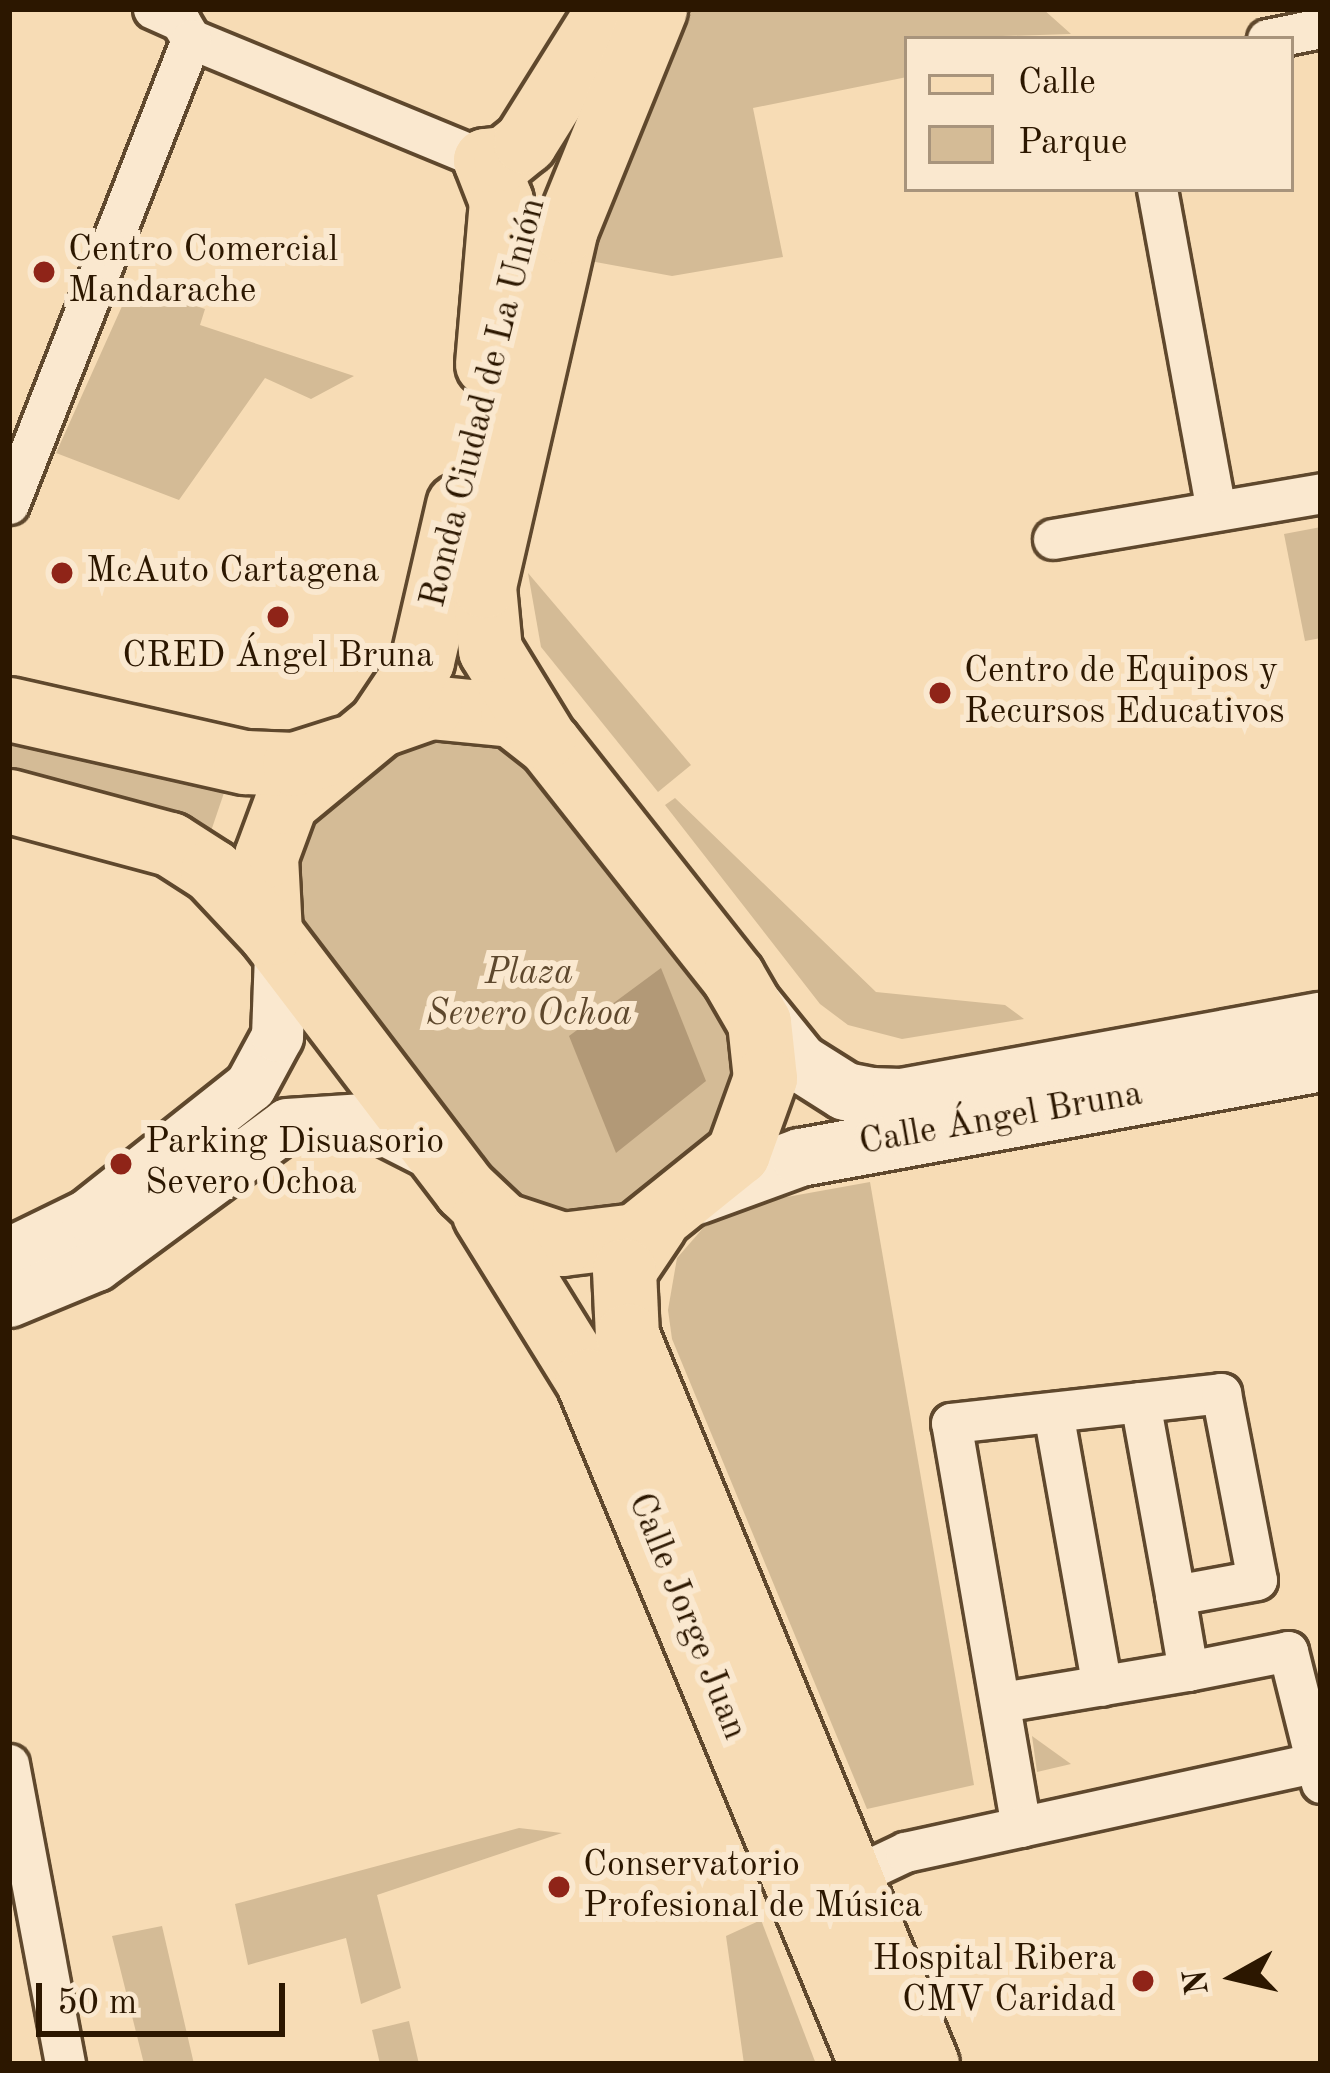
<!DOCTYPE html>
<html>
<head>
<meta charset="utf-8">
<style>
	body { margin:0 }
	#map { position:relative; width:1330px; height:2073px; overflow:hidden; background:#f7dcb5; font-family:"Old Standard TT",serif }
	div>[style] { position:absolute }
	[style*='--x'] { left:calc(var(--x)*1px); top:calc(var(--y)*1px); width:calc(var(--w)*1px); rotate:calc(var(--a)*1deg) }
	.green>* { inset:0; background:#d4bb96 }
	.water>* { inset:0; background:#b29977 }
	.roads { filter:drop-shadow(3px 0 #5f482d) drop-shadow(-3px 0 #5f482d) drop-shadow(0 3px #5f482d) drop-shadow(0 -3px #5f482d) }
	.minor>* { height:39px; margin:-19.5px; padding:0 19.5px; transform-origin:19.5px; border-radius:19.5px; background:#fae8cf }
	.tertiary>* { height:51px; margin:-25.5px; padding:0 25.5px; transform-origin:25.5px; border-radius:25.5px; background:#fae8cf }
	.secondary>* { height:57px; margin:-28.5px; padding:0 28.5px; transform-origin:28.5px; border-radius:28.5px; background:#fae8cf }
	.primary>* { height:63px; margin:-31.5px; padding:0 31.5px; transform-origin:31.5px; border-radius:31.5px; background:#f7dcb5 }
	.dots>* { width:33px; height:33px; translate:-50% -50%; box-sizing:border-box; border:6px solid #fae8cf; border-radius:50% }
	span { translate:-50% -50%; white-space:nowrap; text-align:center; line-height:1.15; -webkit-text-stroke:12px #fae8cf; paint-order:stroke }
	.poi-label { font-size:36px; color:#2c1700 }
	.left { translate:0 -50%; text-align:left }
	.right { translate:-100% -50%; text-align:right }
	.street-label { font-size:36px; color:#2c1700 }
	.park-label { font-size:36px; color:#5e482d; font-style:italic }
	.frame { position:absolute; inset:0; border:12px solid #2c1700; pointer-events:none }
	.legend { position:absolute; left:904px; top:36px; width:390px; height:156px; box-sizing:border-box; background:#fae8cf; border:3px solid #a8947c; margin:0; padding:15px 21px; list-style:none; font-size:36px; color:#2c1700 }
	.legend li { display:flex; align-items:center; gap:24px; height:60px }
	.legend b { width:60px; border:3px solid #a8947c }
	.north { position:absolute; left:1174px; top:1917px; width:120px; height:120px; -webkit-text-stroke:9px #fae8cf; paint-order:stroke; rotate:262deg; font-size:33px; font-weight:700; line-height:48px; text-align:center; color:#2c1700 }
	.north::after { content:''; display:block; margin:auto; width:42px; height:54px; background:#2c1700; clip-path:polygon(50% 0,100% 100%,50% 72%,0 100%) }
	.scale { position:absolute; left:36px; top:1983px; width:249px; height:54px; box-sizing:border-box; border:6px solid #2c1700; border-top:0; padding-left:15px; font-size:36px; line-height:42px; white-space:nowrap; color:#2c1700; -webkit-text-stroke:9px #fae8cf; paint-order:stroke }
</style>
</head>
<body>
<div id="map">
	<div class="green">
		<i style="clip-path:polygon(692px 9px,1043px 9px,1071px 34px,907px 39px,907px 77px,753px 108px,783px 257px,672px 276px,590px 261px)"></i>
		<i style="clip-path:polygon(132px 284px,205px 309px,200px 325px,354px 376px,311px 399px,265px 378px,179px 500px,56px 453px)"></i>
		<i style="clip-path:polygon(1321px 527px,1321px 638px,1305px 641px,1284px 534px)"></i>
		<i style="clip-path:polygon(528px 573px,691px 765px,658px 792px,541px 647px)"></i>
		<i style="clip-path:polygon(379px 725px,530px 726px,747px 999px,718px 1176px,543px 1240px,263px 883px)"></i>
		<i style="clip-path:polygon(9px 730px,228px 781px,208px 840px,9px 781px)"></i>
		<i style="clip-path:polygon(675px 798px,876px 992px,1005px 1005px,1024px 1019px,902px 1039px,848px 1025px,820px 1004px,665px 805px)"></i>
		<i style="clip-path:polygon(870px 1182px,974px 1785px,867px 1809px,672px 1339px,668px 1310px,677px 1258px,704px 1227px,770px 1200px)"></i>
		<i style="clip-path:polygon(1032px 1736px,1071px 1764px,1037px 1772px)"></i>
		<i style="clip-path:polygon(519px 1828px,562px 1833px,377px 1895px,401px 1988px,361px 2004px,346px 1938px,248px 1965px,235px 1904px)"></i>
		<i style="clip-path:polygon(761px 1920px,816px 2064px,744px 2064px,726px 1936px)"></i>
		<i style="clip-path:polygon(162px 1926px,194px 2064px,144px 2064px,112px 1936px)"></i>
		<i style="clip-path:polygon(409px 2021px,419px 2064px,380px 2064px,372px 2030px)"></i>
	</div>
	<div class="water">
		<i style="clip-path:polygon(661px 968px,706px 1081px,616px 1153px,569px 1036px)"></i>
	</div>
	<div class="roads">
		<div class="minor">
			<i style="--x:153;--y:9;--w:30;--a:24"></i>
			<i style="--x:180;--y:21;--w:21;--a:59"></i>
			<i style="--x:191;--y:39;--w:318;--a:22.4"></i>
			<i style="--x:1267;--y:39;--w:55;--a:-11.5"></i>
			<i style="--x:1157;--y:189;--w:325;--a:79.6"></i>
			<i style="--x:9;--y:504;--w:499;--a:-68.6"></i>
			<i style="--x:1053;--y:539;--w:272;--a:-9.7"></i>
			<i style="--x:1140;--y:1402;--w:196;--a:79.7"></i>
			<i style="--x:1053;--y:1412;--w:278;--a:79.9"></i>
			<i style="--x:1002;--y:1702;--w:189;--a:-9.5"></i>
			<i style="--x:9;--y:1764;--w:305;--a:79.4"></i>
			<i style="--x:1021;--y:1827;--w:410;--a:-99.8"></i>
			<i style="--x:951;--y:1423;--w:272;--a:-6.3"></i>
			<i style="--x:1221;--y:1393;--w:190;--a:79.1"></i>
			<i style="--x:1257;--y:1580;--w:83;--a:169.6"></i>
			<i style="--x:1175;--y:1595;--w:77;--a:80.3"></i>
			<i style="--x:1188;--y:1671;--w:102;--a:-11.3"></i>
			<i style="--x:1288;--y:1651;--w:136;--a:76"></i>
			<i style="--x:850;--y:1878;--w:61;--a:-25.3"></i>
			<i style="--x:905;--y:1852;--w:426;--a:-12.3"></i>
		</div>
		<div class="tertiary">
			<i style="--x:9;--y:1253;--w:87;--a:-26"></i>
			<i style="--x:87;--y:1215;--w:208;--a:-38.4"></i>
			<i style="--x:250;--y:1086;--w:57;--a:-61.6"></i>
			<i style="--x:277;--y:1036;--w:82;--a:-87.9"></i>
			<i style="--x:9;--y:1301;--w:94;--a:-22.5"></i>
			<i style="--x:96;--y:1265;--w:237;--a:-36.4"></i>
			<i style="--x:287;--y:1124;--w:77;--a:-3.7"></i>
			<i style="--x:364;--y:1119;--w:80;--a:26.9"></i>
		</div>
		<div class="secondary">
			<i style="--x:748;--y:999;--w:81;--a:51"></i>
			<i style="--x:799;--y:1062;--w:54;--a:32.2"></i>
			<i style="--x:845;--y:1091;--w:25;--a:11"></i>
			<i style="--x:870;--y:1096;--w:31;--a:2"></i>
			<i style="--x:901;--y:1097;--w:427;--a:-10.3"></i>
			<i style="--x:696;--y:1195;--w:111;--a:-20.1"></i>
			<i style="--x:800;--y:1157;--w:530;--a:-10.33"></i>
		</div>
		<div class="primary">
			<i style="--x:487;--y:364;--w:164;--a:-85.1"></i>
			<i style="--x:501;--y:201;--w:44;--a:-111.3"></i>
			<i style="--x:485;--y:160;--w:20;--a:-6"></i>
			<i style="--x:505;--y:158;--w:26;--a:-39"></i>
			<i style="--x:525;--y:142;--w:157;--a:-58"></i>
			<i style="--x:430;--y:707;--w:82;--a:5.6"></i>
			<i style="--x:512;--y:715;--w:47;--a:38.1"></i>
			<i style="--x:549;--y:744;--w:297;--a:51.7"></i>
			<i style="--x:733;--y:977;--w:52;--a:60"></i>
			<i style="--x:759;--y:1022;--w:56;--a:83.9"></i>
			<i style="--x:765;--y:1078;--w:80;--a:109.8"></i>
			<i style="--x:738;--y:1153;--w:131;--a:141.2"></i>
			<i style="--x:636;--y:1235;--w:75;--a:173.1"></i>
			<i style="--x:562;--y:1244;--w:63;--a:-161.6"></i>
			<i style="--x:502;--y:1224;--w:51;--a:-136.6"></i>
			<i style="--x:465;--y:1189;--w:322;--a:-127.3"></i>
			<i style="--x:270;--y:933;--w:77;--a:-93"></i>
			<i style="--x:266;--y:856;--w:58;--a:-69.7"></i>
			<i style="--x:286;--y:802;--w:121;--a:-39.6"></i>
			<i style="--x:379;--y:725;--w:54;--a:-19.4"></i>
			<i style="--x:9;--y:709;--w:242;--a:12.7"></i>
			<i style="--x:245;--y:762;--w:49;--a:2.3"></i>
			<i style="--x:294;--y:764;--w:52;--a:-17.7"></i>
			<i style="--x:379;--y:725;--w:77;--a:-56.1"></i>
			<i style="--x:422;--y:661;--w:160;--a:-77"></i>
			<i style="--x:544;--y:738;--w:103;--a:-121.5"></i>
			<i style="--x:490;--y:650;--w:64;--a:-95.4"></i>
			<i style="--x:484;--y:586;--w:364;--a:-77.1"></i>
			<i style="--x:565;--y:231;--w:240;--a:-67.9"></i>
			<i style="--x:9;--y:801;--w:167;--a:15"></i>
			<i style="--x:170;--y:844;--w:50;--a:32.7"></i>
			<i style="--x:212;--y:871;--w:85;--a:46.9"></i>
			<i style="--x:484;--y:1214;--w:195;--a:58.2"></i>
			<i style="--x:587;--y:1380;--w:741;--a:67.45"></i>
			<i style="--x:655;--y:1224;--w:55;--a:124"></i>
			<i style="--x:624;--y:1270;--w:65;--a:87.4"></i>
			<i style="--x:627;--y:1335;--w:788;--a:67.63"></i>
		</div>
	</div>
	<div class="dots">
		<i style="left:44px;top:272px;background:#8f2418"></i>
		<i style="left:62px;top:573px;background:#8f2418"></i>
		<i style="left:278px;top:617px;background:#8f2418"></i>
		<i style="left:940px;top:693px;background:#8f2418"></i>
		<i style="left:121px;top:1164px;background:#8f2418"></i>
		<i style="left:559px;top:1887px;background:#8f2418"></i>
		<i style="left:1143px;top:1981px;background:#8f2418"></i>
	</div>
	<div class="poi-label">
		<span class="left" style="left:68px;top:272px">Centro Comercial<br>Mandarache</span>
		<span class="left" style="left:86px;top:573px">McAuto Cartagena</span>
		<span style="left:278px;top:658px">CRED Ángel Bruna</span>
		<span class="left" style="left:964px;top:693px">Centro de Equipos y<br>Recursos Educativos</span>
		<span class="left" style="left:145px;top:1164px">Parking Disuasorio<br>Severo Ochoa</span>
		<span class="left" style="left:583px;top:1887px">Conservatorio<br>Profesional de Música</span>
		<span class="right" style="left:1116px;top:1981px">Hospital Ribera<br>CMV Caridad</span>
	</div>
	<div class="street-label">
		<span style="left:485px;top:403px;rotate:-76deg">Ronda Ciudad de La Unión</span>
		<span style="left:1001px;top:1120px;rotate:-10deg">Calle Ángel Bruna</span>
		<span style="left:686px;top:1617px;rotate:68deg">Calle Jorge Juan</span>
	</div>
	<div class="park-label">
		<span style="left:529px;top:995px">Plaza<br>Severo Ochoa</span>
	</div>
	<div class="frame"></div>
	<ul class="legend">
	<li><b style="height:15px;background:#f7dcb5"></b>Calle</li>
	<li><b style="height:33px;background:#d4bb96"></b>Parque</li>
	</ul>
	<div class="north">N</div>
	<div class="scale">50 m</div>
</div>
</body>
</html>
